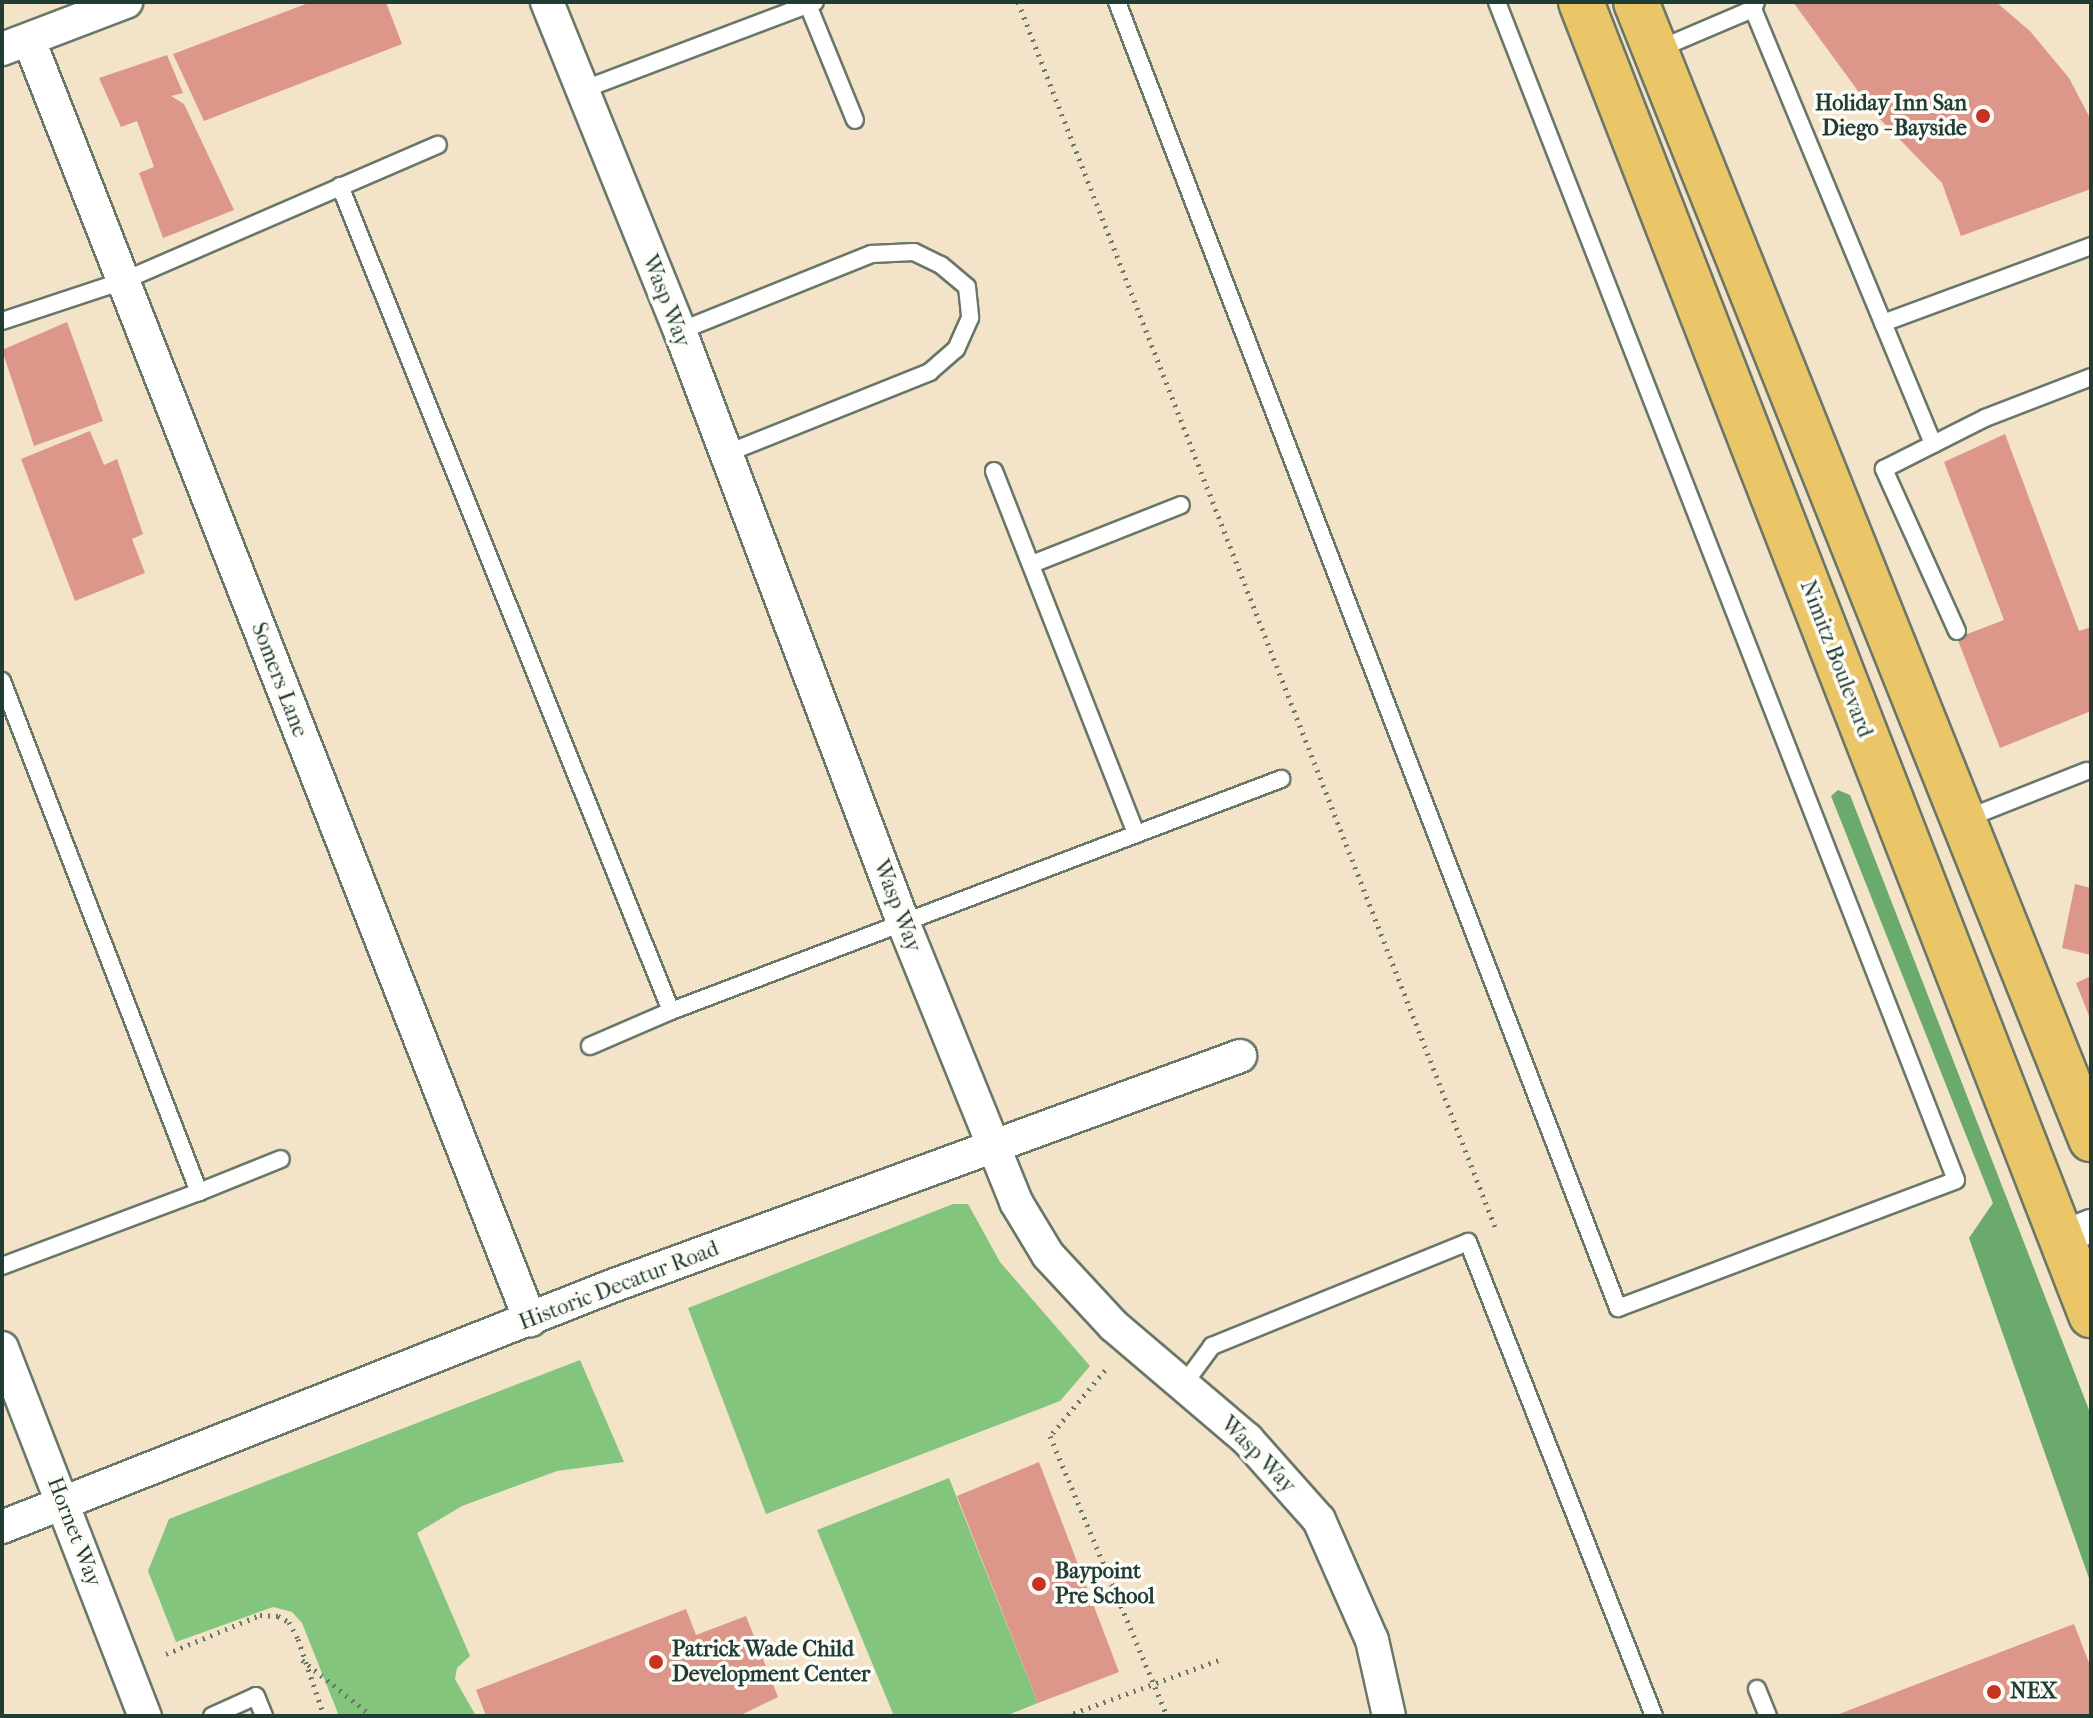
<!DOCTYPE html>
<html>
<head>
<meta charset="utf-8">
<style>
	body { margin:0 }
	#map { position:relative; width:2093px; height:1718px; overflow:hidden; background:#f3e3c9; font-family:"IM FELL French Canon",serif }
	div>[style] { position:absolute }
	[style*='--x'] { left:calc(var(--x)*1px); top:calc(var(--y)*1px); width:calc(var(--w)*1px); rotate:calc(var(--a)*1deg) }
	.green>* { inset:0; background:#83c57d }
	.forest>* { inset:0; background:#6aaa6c }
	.building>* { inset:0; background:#dd978a }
	.path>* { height:5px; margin-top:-2.5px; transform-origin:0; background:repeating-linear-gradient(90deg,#697768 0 2px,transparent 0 8px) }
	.roads { filter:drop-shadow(2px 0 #697768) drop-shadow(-2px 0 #697768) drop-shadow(0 2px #697768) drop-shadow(0 -2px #697768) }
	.lane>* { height:16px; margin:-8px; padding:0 8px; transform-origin:8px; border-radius:8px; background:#fff }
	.street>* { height:32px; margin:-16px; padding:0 16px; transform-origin:16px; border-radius:16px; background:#fff }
	.primary>* { height:44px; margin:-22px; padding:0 22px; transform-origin:22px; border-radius:22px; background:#ebc669 }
	.dots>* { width:22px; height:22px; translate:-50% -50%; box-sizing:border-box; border:4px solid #fdfcf7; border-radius:50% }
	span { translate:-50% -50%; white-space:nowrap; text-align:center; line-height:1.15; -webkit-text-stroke:7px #fdfcf7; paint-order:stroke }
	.poi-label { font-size:22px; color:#1f3d34; font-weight:700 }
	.right { translate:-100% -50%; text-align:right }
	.left { translate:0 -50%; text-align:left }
	.street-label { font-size:22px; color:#1f3d34 }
	.frame { position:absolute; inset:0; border:4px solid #1f3d34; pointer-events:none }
</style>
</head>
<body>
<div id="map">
	<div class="green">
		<i style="clip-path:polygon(953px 1204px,968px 1204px,1000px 1262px,1090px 1366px,1060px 1401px,766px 1514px,688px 1308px)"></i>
		<i style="clip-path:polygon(580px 1360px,624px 1462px,557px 1471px,462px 1506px,417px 1533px,470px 1656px,457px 1668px,455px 1679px,476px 1716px,339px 1716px,302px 1623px,292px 1612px,273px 1607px,176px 1642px,148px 1571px,169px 1519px)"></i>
		<i style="clip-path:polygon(949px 1478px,1038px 1703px,1005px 1716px,894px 1716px,817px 1530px)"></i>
	</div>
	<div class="forest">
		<i style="clip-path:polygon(1838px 790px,1850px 795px,2091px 1415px,2091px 1584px,1969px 1238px,1993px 1203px,1831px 796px)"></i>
	</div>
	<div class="building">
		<i style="clip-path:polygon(311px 2px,386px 2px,402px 44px,204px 121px,173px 54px)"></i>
		<i style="clip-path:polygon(1793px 2px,1996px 2px,2030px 31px,2069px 78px,2091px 120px,2091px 189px,1961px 236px,1942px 183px,1874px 113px)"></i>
		<i style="clip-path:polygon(167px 55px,183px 93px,171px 96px,184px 104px,234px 210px,163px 238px,139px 173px,154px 167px,137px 121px,121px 127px,99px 78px)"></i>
		<i style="clip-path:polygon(67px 322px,103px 421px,34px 446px,2px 350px)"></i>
		<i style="clip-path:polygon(90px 431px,104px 465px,117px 459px,143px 534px,132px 539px,145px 573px,75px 601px,21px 459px)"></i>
		<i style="clip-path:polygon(2005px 434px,2079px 631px,2091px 627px,2091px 711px,2000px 748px,1957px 638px,2004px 620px,1944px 462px)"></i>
		<i style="clip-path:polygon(2075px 884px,2091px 888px,2091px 955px,2062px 948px)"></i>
		<i style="clip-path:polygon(2091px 976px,2091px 1021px,2076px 983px)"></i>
		<i style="clip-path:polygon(1039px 1462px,1119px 1672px,1038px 1703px,957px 1496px)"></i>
		<i style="clip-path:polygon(686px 1609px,696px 1635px,746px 1616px,778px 1697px,739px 1716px,486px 1716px,476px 1690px)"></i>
		<i style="clip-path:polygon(2074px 1624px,2091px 1668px,2091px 1716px,1834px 1716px)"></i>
	</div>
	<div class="path">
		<i style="--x:1018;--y:2;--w:1315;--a:68.72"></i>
		<i style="--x:1105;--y:1370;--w:86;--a:129.8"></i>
		<i style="--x:1050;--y:1436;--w:303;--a:67.3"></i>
		<i style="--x:166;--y:1654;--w:102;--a:-22.5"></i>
		<i style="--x:260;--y:1615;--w:18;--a:3"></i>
		<i style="--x:278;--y:1616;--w:13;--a:29"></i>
		<i style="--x:289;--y:1622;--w:19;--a:62"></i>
		<i style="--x:298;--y:1639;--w:81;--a:71.3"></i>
		<i style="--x:302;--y:1660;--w:90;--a:38.7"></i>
		<i style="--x:1066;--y:1716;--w:166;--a:-20.1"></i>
	</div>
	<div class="roads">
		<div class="lane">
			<i style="--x:1117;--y:2;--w:1399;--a:69.01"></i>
			<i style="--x:1618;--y:1308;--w:361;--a:-20.7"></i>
			<i style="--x:1956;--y:1180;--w:1264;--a:-111.29"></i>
			<i style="--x:808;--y:5;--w:124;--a:67.8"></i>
			<i style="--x:1753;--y:9;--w:471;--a:67.5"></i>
			<i style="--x:1659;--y:49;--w:102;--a:-23.1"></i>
			<i style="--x:1753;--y:9;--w:8;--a:-67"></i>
			<i style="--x:582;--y:90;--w:249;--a:-20.7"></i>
			<i style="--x:340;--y:186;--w:889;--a:68.14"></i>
			<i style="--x:671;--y:1011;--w:653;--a:-20.82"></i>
			<i style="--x:2;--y:321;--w:127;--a:-18.3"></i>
			<i style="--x:123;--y:281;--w:343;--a:-23.4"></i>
			<i style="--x:1883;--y:323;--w:222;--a:-20.3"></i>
			<i style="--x:680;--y:331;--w:207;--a:-21.9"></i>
			<i style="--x:872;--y:254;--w:42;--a:-2.7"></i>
			<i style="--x:914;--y:252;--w:30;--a:26"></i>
			<i style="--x:941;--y:265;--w:34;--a:40"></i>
			<i style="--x:967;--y:287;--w:31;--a:84"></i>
			<i style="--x:970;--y:318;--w:34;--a:114"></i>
			<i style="--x:956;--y:349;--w:35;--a:139"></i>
			<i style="--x:930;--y:372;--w:219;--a:158.2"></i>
			<i style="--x:994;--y:471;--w:390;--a:68.6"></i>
			<i style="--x:1032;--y:564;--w:160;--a:-21.6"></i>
			<i style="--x:1957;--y:631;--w:178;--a:-114.3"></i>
			<i style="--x:1884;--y:469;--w:113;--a:-26.8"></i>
			<i style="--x:1985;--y:418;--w:114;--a:-21.1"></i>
			<i style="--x:2;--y:681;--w:548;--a:68.92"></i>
			<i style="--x:199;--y:1192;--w:88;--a:-21.9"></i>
			<i style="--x:1965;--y:819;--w:131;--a:-21.5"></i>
			<i style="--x:590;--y:1046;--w:88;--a:-23.4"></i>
			<i style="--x:2;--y:1266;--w:210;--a:-20.6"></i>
			<i style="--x:1184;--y:1384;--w:47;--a:-53.6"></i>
			<i style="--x:1212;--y:1346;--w:276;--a:-22.1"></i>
			<i style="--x:1468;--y:1242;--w:509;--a:68.57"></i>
			<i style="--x:1757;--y:1689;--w:29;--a:68"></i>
			<i style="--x:212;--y:1716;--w:48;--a:-24.4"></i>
			<i style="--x:256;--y:1696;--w:22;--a:68"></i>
		</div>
		<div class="street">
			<i style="--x:547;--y:2;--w:355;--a:68"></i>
			<i style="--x:680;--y:331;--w:632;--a:69.33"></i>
			<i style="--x:903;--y:922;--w:302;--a:68"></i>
			<i style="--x:1016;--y:1202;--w:62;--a:58.9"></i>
			<i style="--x:1048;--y:1255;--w:97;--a:47.1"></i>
			<i style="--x:1114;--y:1326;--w:175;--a:40.4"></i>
			<i style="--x:1247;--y:1439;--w:108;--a:48.4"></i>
			<i style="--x:1319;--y:1520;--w:131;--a:66.2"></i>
			<i style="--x:1372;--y:1640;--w:78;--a:77.4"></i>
			<i style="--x:29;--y:40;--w:1375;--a:68.62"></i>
			<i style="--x:2;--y:49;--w:133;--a:-20.8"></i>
			<i style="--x:2061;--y:1238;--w:32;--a:-22"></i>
			<i style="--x:2;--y:1348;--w:395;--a:68.8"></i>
			<i style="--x:2;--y:1527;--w:656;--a:-21.56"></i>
			<i style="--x:612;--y:1286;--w:669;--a:-20.11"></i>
		</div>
		<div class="primary">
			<i style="--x:1581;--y:2;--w:1409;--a:68.77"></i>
			<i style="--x:1636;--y:2;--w:1225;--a:68.19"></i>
		</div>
	</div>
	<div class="dots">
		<i style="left:1983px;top:116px;background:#c8321e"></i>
		<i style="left:1039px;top:1584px;background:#c8321e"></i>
		<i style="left:656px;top:1662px;background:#c8321e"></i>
		<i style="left:1994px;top:1692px;background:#c8321e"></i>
	</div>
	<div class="poi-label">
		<span class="right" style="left:1967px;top:116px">Holiday Inn San<br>Diego - Bayside</span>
		<span class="left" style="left:1055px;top:1584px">Baypoint<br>Pre School</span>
		<span class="left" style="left:672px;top:1662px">Patrick Wade Child<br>Development Center</span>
		<span class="left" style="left:2010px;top:1692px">NEX</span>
	</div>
	<div class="street-label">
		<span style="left:666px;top:301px;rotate:69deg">Wasp Way</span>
		<span style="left:1836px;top:659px;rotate:69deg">Nimitz Boulevard</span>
		<span style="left:279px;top:680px;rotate:69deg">Somers Lane</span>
		<span style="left:897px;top:906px;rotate:69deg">Wasp Way</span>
		<span style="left:619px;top:1286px;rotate:-21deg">Historic Decatur Road</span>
		<span style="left:1258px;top:1455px;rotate:46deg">Wasp Way</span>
		<span style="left:74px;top:1532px;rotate:69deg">Hornet Way</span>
	</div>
	<div class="frame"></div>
</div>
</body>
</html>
